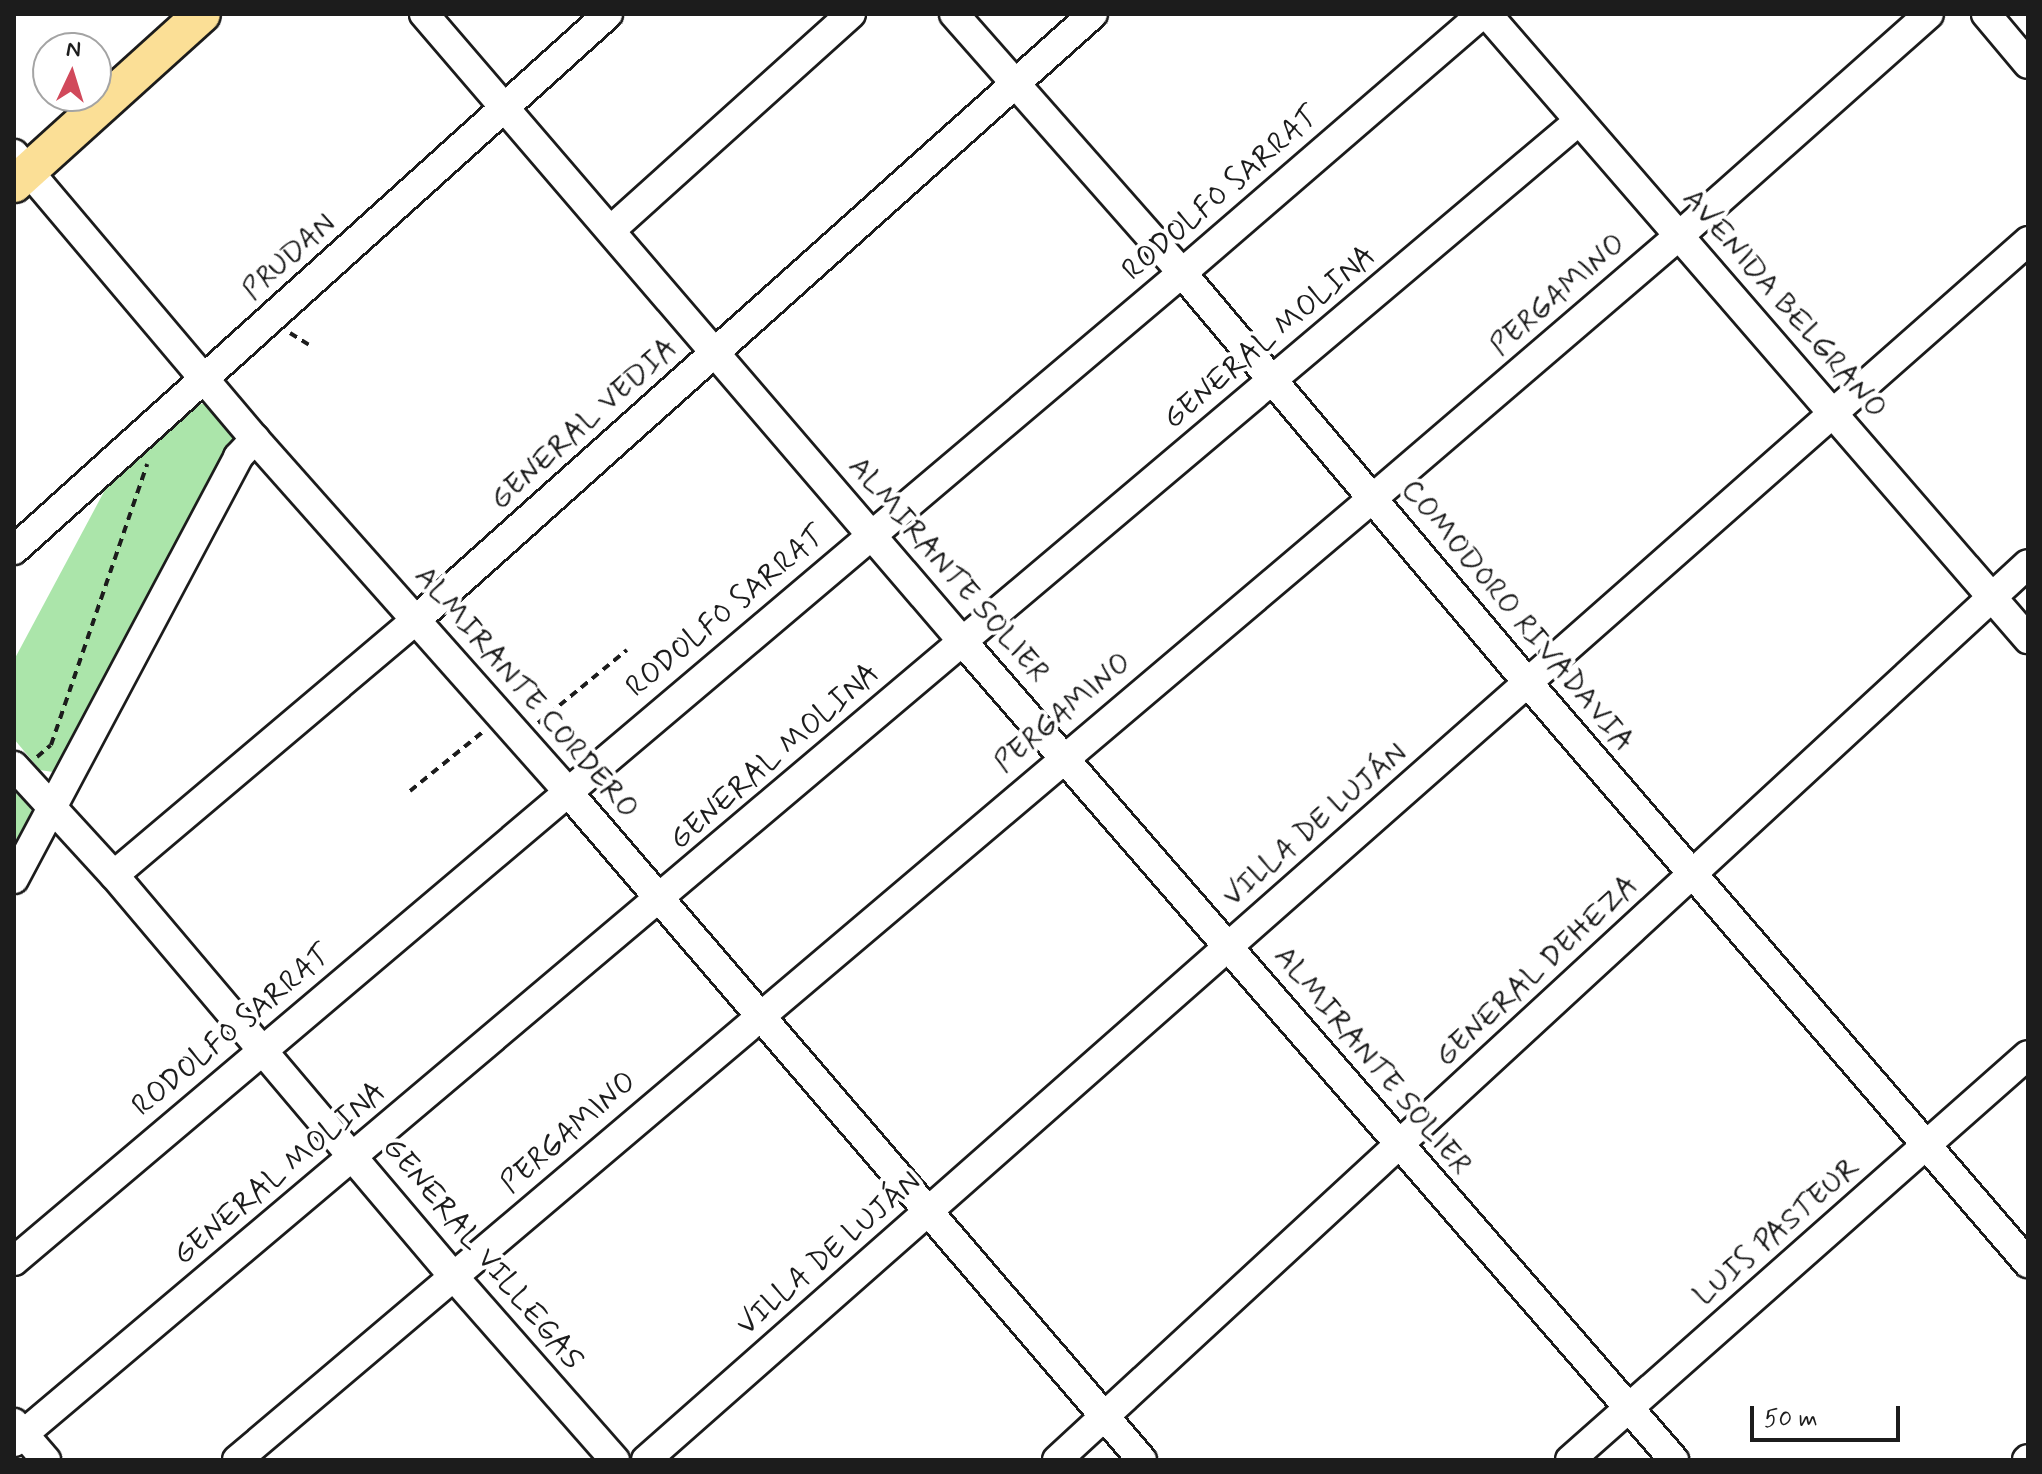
<!DOCTYPE html>
<html>
<head>
<meta charset="utf-8">
<style>
	body { margin:0 }
	#map { position:relative; width:2042px; height:1474px; overflow:hidden; background:#fff; font-family:Mynerve,sans-serif }
	div>[style] { position:absolute }
	[style*='--x'] { left:calc(var(--x)*1px); top:calc(var(--y)*1px); width:calc(var(--w)*1px); rotate:calc(var(--a)*1deg) }
	.green>* { inset:0; background:#abe5aa }
	.path>* { height:4px; margin-top:-2px; transform-origin:0; background:repeating-linear-gradient(90deg,#1c1c1c 0 8px,transparent 0 14px) }
	.roads { filter:drop-shadow(2px 0 #1c1c1c) drop-shadow(-2px 0 #1c1c1c) drop-shadow(0 2px #1c1c1c) drop-shadow(0 -2px #1c1c1c) }
	.minor>* { height:28px; margin:-14px; padding:0 14px; transform-origin:14px; border-radius:14px; background:#fff }
	.major>* { height:36px; margin:-18px; padding:0 18px; transform-origin:18px; border-radius:18px; background:#fbdf96 }
	span { translate:-50% -50%; white-space:nowrap; text-align:center; line-height:1.15; -webkit-text-stroke:8px #fff; paint-order:stroke }
	.street-label { font-size:30px; color:#1c1c1c }
	.frame { position:absolute; inset:0; border:16px solid #1c1c1c; pointer-events:none }
	.north { position:absolute; left:32px; top:32px; width:80px; height:80px; box-sizing:border-box; background:#fff; border:2px solid #a4a4a4; border-radius:50%; rotate:4deg; font-size:22px; font-weight:700; line-height:32px; text-align:center; color:#1c1c1c }
	.north::after { content:''; display:block; margin:auto; width:28px; height:36px; background:#d1495b; clip-path:polygon(50% 0,100% 100%,50% 72%,0 100%) }
	.scale { position:absolute; left:1750px; top:1406px; width:150px; height:36px; box-sizing:border-box; border:4px solid #1c1c1c; border-top:0; padding-left:10px; font-size:24px; line-height:28px; white-space:nowrap; color:#1c1c1c; -webkit-text-stroke:6px #fff; paint-order:stroke }
</style>
</head>
<body>
<div id="map">
	<div class="green">
		<i style="clip-path:polygon(194px 404px,209px 404px,232px 430px,234px 448px,65px 763px,53px 772px,40px 770px,14px 739px,14px 660px,106px 488px)"></i>
		<i style="clip-path:polygon(14px 791px,30px 807px,33px 817px,14px 852px)"></i>
	</div>
	<div class="path">
		<i style="--x:290;--y:333;--w:22;--a:32"></i>
		<i style="--x:538;--y:723;--w:115;--a:-39.4"></i>
		<i style="--x:37;--y:757;--w:18;--a:-41"></i>
		<i style="--x:51;--y:745;--w:297;--a:-71.1"></i>
		<i style="--x:410;--y:791;--w:97;--a:-39.1"></i>
	</div>
	<div class="roads">
		<div class="minor">
			<i style="--x:424;--y:14;--w:828;--a:49.36"></i>
			<i style="--x:963;--y:642;--w:1084;--a:49"></i>
			<i style="--x:954;--y:14;--w:345;--a:48.6"></i>
			<i style="--x:1182;--y:273;--w:536;--a:49.84"></i>
			<i style="--x:1528;--y:683;--w:766;--a:49.24"></i>
			<i style="--x:1487;--y:14;--w:827;--a:49.12"></i>
			<i style="--x:1986;--y:14;--w:65;--a:50"></i>
			<i style="--x:14;--y:154;--w:373;--a:49.8"></i>
			<i style="--x:255;--y:439;--w:470;--a:48.4"></i>
			<i style="--x:567;--y:791;--w:882;--a:49.32"></i>
			<i style="--x:611;--y:230;--w:323;--a:-42"></i>
			<i style="--x:14;--y:550;--w:800;--a:-42.06"></i>
			<i style="--x:14;--y:766;--w:148;--a:47.5"></i>
			<i style="--x:114;--y:875;--w:527;--a:49.78"></i>
			<i style="--x:454;--y:1277;--w:244;--a:48.7"></i>
			<i style="--x:114;--y:875;--w:397;--a:-40.2"></i>
			<i style="--x:417;--y:619;--w:907;--a:-41.83"></i>
			<i style="--x:14;--y:879;--w:478;--a:-62"></i>
			<i style="--x:238;--y:457;--w:25;--a:-47"></i>
			<i style="--x:14;--y:1261;--w:1530;--a:-40.23"></i>
			<i style="--x:1182;--y:273;--w:396;--a:-40.8"></i>
			<i style="--x:14;--y:1423;--w:49;--a:49.1"></i>
			<i style="--x:14;--y:1442;--w:2048;--a:-40.17"></i>
			<i style="--x:237;--y:1460;--w:1489;--a:-40.26"></i>
			<i style="--x:1373;--y:498;--w:403;--a:-40.6"></i>
			<i style="--x:1679;--y:236;--w:334;--a:-41.6"></i>
			<i style="--x:646;--y:1460;--w:1843;--a:-41.41"></i>
			<i style="--x:1057;--y:1460;--w:1321;--a:-42.7"></i>
			<i style="--x:1570;--y:1460;--w:611;--a:-41.49"></i>
			<i style="--x:2027;--y:1460;--w:1;--a:-45"></i>
		</div>
		<div class="major">
			<i style="--x:14;--y:184;--w:253;--a:-42.1"></i>
		</div>
	</div>
	<div class="street-label">
		<span style="left:1221px;top:194px;rotate:-41deg">RODOLFO SARRAT</span>
		<span style="left:289px;top:257px;rotate:-42deg">PRUDAN</span>
		<span style="left:1558px;top:295px;rotate:-41deg">PERGAMINO</span>
		<span style="left:1784px;top:304px;rotate:49deg">AVENIDA BELGRANO</span>
		<span style="left:1270px;top:338px;rotate:-40deg">GENERAL MOLINA</span>
		<span style="left:584px;top:424px;rotate:-42deg">GENERAL VEDIA</span>
		<span style="left:948px;top:570px;rotate:49deg">ALMIRANTE SOLIER</span>
		<span style="left:726px;top:612px;rotate:-40deg">RODOLFO SARRAT</span>
		<span style="left:1517px;top:616px;rotate:50deg">COMODORO RIVADAVIA</span>
		<span style="left:526px;top:693px;rotate:49deg">ALMIRANTE CORDERO</span>
		<span style="left:1063px;top:713px;rotate:-40deg">PERGAMINO</span>
		<span style="left:775px;top:757px;rotate:-41deg">GENERAL MOLINA</span>
		<span style="left:1315px;top:825px;rotate:-41deg">VILLA DE LUJÁN</span>
		<span style="left:1537px;top:971px;rotate:-43deg">GENERAL DEHEZA</span>
		<span style="left:232px;top:1031px;rotate:-40deg">RODOLFO SARRAT</span>
		<span style="left:1372px;top:1061px;rotate:50deg">ALMIRANTE SOLIER</span>
		<span style="left:569px;top:1133px;rotate:-41deg">PERGAMINO</span>
		<span style="left:280px;top:1174px;rotate:-40deg">GENERAL MOLINA</span>
		<span style="left:1777px;top:1232px;rotate:-41deg">LUIS PASTEUR</span>
		<span style="left:482px;top:1254px;rotate:50deg">GENERAL VILLEGAS</span>
		<span style="left:829px;top:1254px;rotate:-41deg">VILLA DE LUJÁN</span>
	</div>
	<div class="frame"></div>
	<div class="north">N</div>
	<div class="scale">50 m</div>
</div>
</body>
</html>
